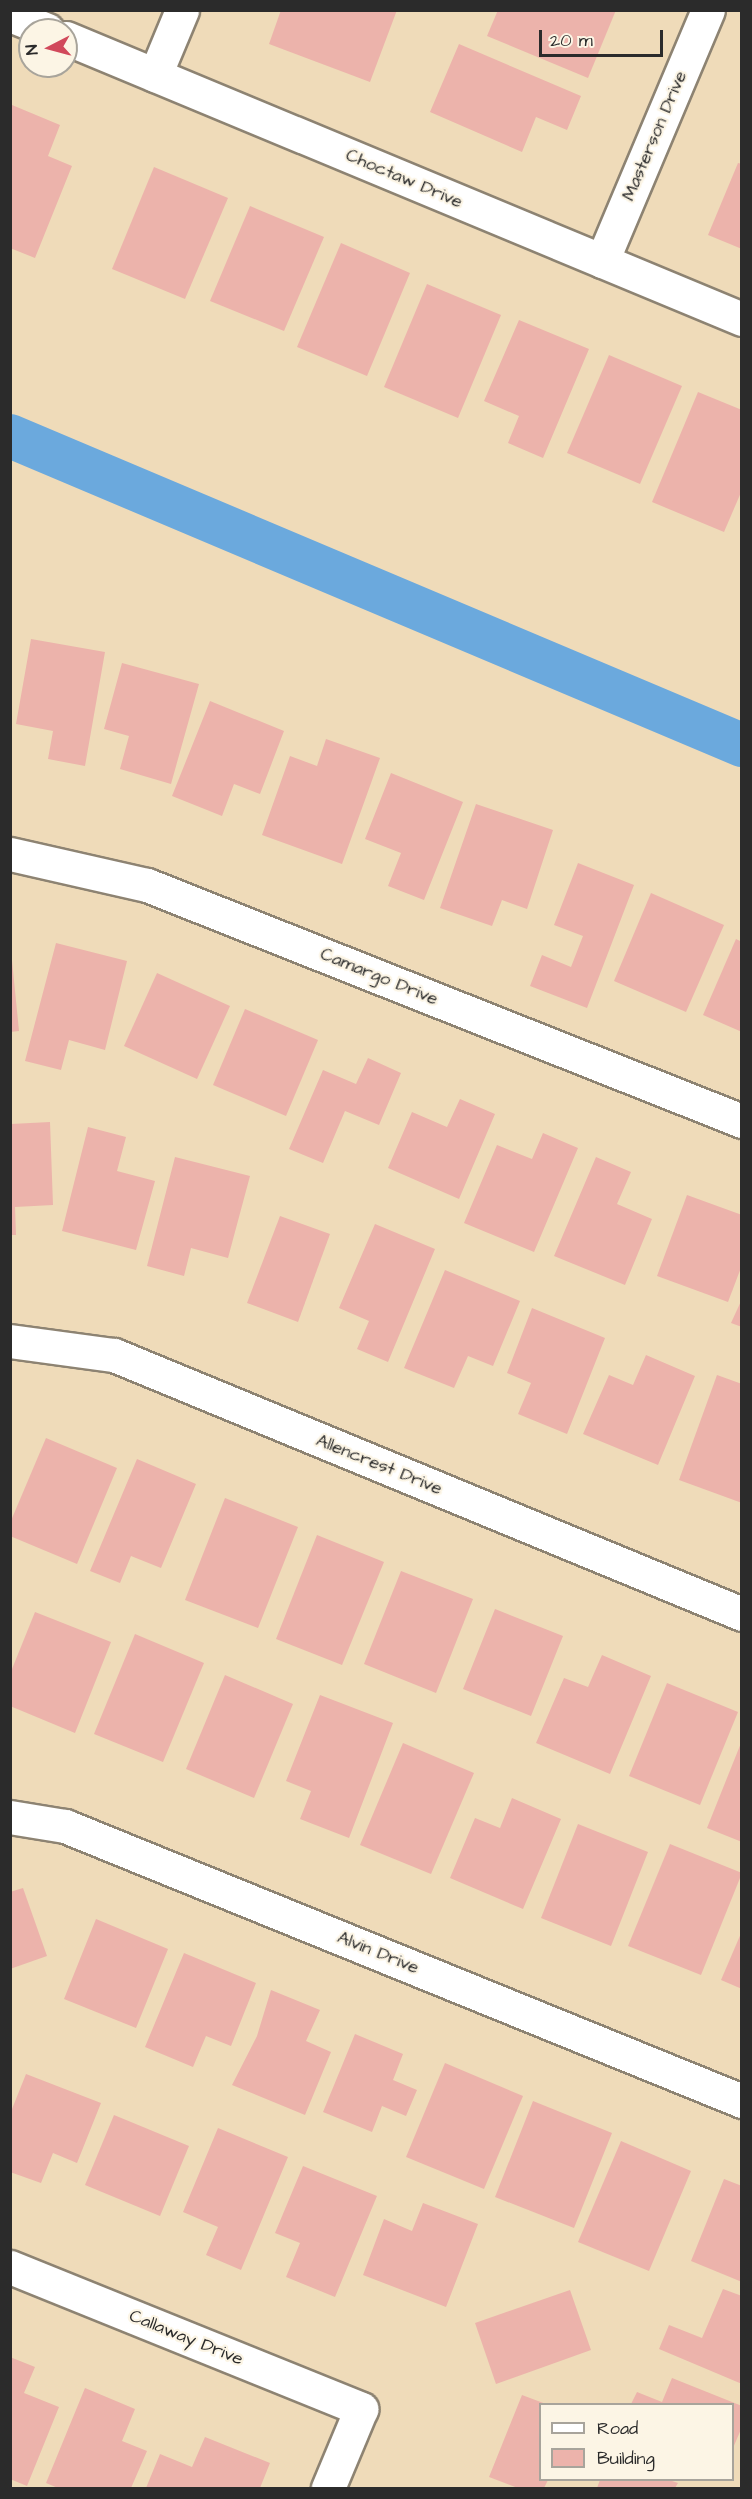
<!DOCTYPE html>
<html>
<head>
<meta charset="utf-8">
<style>
	body { margin:0 }
	#map { position:relative; width:752px; height:2499px; overflow:hidden; background:#efdbb9; font-family:"Architects Daughter",sans-serif }
	div>[style] { position:absolute }
	[style*='--x'] { left:calc(var(--x)*1px); top:calc(var(--y)*1px); width:calc(var(--w)*1px); rotate:calc(var(--a)*1deg) }
	.canal>* { height:44px; margin:-22px; padding:0 22px; transform-origin:22px; border-radius:22px; background:#6ba9dd }
	.building>* { inset:0; background:#ecb3ab }
	.roads { filter:drop-shadow(2px 0 #8d8372) drop-shadow(-2px 0 #8d8372) drop-shadow(0 2px #8d8372) drop-shadow(0 -2px #8d8372) }
	.minor>* { height:33px; margin:-16.5px; padding:0 16.5px; transform-origin:16.5px; border-radius:16.5px; background:#fff }
	span { translate:-50% -50%; white-space:nowrap; text-align:center; line-height:1.15; -webkit-text-stroke:4.5px #fcf5e5; paint-order:stroke }
	.street-label { font-size:18px; color:#2b2b2b }
	.frame { position:absolute; inset:0; border:12px solid #2b2b2b; pointer-events:none }
	.legend { position:absolute; left:539px; top:2403px; width:195px; height:78px; box-sizing:border-box; background:#fcf5e5; border:2px solid #a8a49b; margin:0; padding:8px 10px; list-style:none; font-size:18px; color:#2b2b2b }
	.legend li { display:flex; align-items:center; gap:12px; height:30px }
	.legend b { width:30px; border:2px solid #a8a49b }
	.north { position:absolute; left:18px; top:18px; width:60px; height:60px; box-sizing:border-box; background:#fcf5e5; border:2px solid #a8a49b; border-radius:50%; rotate:264deg; font-size:16px; font-weight:700; line-height:24px; text-align:center; color:#2b2b2b }
	.north::after { content:''; display:block; margin:auto; width:21px; height:27px; background:#d1495b; clip-path:polygon(50% 0,100% 100%,50% 72%,0 100%) }
	.scale { position:absolute; left:539px; top:30px; width:124px; height:27px; box-sizing:border-box; border:3px solid #2b2b2b; border-top:0; padding-left:8px; font-size:18px; line-height:21px; white-space:nowrap; color:#2b2b2b; -webkit-text-stroke:4px #fcf5e5; paint-order:stroke }
</style>
</head>
<body>
<div id="map">
	<div class="canal">
		<i style="--x:10;--y:436;--w:795;--a:22.89"></i>
	</div>
	<div class="building">
		<i style="clip-path:polygon(281px 10px,397px 10px,370px 82px,269px 44px)"></i>
		<i style="clip-path:polygon(498px 10px,616px 10px,588px 78px,487px 36px)"></i>
		<i style="clip-path:polygon(459px 44px,581px 96px,567px 130px,536px 117px,522px 152px,430px 112px)"></i>
		<i style="clip-path:polygon(12px 105px,60px 125px,48px 156px,72px 166px,35px 258px,10px 248px)"></i>
		<i style="clip-path:polygon(738px 163px,742px 164px,742px 249px,708px 235px)"></i>
		<i style="clip-path:polygon(154px 167px,228px 198px,185px 299px,112px 269px)"></i>
		<i style="clip-path:polygon(250px 206px,324px 237px,284px 331px,210px 301px)"></i>
		<i style="clip-path:polygon(341px 243px,410px 273px,367px 376px,297px 347px)"></i>
		<i style="clip-path:polygon(427px 284px,501px 315px,458px 418px,384px 387px)"></i>
		<i style="clip-path:polygon(519px 320px,589px 349px,543px 458px,508px 443px,519px 416px,484px 401px)"></i>
		<i style="clip-path:polygon(609px 355px,682px 386px,640px 484px,567px 453px)"></i>
		<i style="clip-path:polygon(698px 392px,742px 410px,742px 490px,724px 532px,652px 502px)"></i>
		<i style="clip-path:polygon(31px 639px,105px 652px,85px 766px,48px 759px,53px 731px,16px 724px)"></i>
		<i style="clip-path:polygon(122px 663px,199px 684px,171px 784px,120px 769px,129px 736px,104px 729px)"></i>
		<i style="clip-path:polygon(210px 701px,284px 731px,260px 794px,234px 784px,222px 816px,172px 796px)"></i>
		<i style="clip-path:polygon(326px 739px,380px 758px,342px 864px,262px 835px,290px 756px,317px 766px)"></i>
		<i style="clip-path:polygon(391px 773px,463px 802px,424px 900px,388px 886px,401px 853px,365px 839px)"></i>
		<i style="clip-path:polygon(476px 804px,553px 830px,527px 909px,502px 900px,492px 926px,440px 908px)"></i>
		<i style="clip-path:polygon(578px 863px,634px 885px,587px 1008px,530px 986px,542px 955px,571px 967px,583px 936px,554px 925px)"></i>
		<i style="clip-path:polygon(651px 893px,724px 925px,686px 1012px,614px 981px)"></i>
		<i style="clip-path:polygon(736px 939px,742px 942px,742px 1032px,703px 1015px)"></i>
		<i style="clip-path:polygon(10px 940px,19px 1031px,10px 1032px)"></i>
		<i style="clip-path:polygon(56px 943px,127px 961px,105px 1050px,69px 1040px,61px 1070px,25px 1061px)"></i>
		<i style="clip-path:polygon(157px 973px,230px 1006px,197px 1079px,124px 1046px)"></i>
		<i style="clip-path:polygon(245px 1009px,318px 1040px,286px 1116px,213px 1085px)"></i>
		<i style="clip-path:polygon(368px 1058px,401px 1073px,379px 1125px,345px 1111px,323px 1163px,289px 1149px,323px 1070px,356px 1084px)"></i>
		<i style="clip-path:polygon(460px 1099px,495px 1114px,459px 1199px,388px 1168px,412px 1112px,447px 1127px)"></i>
		<i style="clip-path:polygon(50px 1122px,53px 1205px,15px 1207px,16px 1235px,10px 1235px,11px 1124px)"></i>
		<i style="clip-path:polygon(88px 1127px,126px 1137px,117px 1171px,155px 1181px,136px 1250px,62px 1231px)"></i>
		<i style="clip-path:polygon(543px 1133px,578px 1148px,534px 1252px,464px 1223px,497px 1145px,532px 1159px)"></i>
		<i style="clip-path:polygon(175px 1157px,250px 1176px,228px 1258px,191px 1248px,184px 1276px,147px 1266px)"></i>
		<i style="clip-path:polygon(596px 1157px,631px 1172px,617px 1204px,652px 1219px,625px 1285px,554px 1256px)"></i>
		<i style="clip-path:polygon(687px 1195px,742px 1215px,742px 1265px,728px 1302px,657px 1276px)"></i>
		<i style="clip-path:polygon(280px 1216px,330px 1234px,298px 1322px,247px 1303px)"></i>
		<i style="clip-path:polygon(375px 1224px,435px 1249px,388px 1362px,357px 1349px,369px 1321px,339px 1308px)"></i>
		<i style="clip-path:polygon(445px 1270px,520px 1301px,493px 1366px,468px 1356px,454px 1388px,404px 1368px)"></i>
		<i style="clip-path:polygon(742px 1299px,742px 1327px,731px 1323px)"></i>
		<i style="clip-path:polygon(532px 1308px,605px 1338px,567px 1434px,518px 1414px,531px 1383px,507px 1373px)"></i>
		<i style="clip-path:polygon(646px 1355px,695px 1376px,658px 1465px,583px 1434px,609px 1375px,633px 1385px)"></i>
		<i style="clip-path:polygon(717px 1375px,742px 1384px,742px 1503px,679px 1480px)"></i>
		<i style="clip-path:polygon(46px 1438px,117px 1468px,77px 1564px,10px 1536px,10px 1523px)"></i>
		<i style="clip-path:polygon(137px 1459px,196px 1484px,161px 1568px,131px 1556px,120px 1583px,90px 1571px)"></i>
		<i style="clip-path:polygon(225px 1498px,298px 1527px,258px 1628px,185px 1600px)"></i>
		<i style="clip-path:polygon(317px 1535px,384px 1562px,342px 1665px,276px 1639px)"></i>
		<i style="clip-path:polygon(401px 1571px,473px 1599px,436px 1693px,364px 1664px)"></i>
		<i style="clip-path:polygon(495px 1609px,563px 1636px,531px 1716px,463px 1689px)"></i>
		<i style="clip-path:polygon(35px 1612px,111px 1642px,75px 1733px,10px 1706px,10px 1674px)"></i>
		<i style="clip-path:polygon(135px 1634px,204px 1663px,163px 1762px,94px 1734px)"></i>
		<i style="clip-path:polygon(602px 1655px,651px 1676px,610px 1774px,536px 1743px,564px 1678px,588px 1687px)"></i>
		<i style="clip-path:polygon(225px 1675px,293px 1704px,254px 1798px,186px 1769px)"></i>
		<i style="clip-path:polygon(667px 1683px,738px 1712px,700px 1805px,629px 1776px)"></i>
		<i style="clip-path:polygon(320px 1695px,393px 1723px,349px 1838px,300px 1819px,311px 1791px,286px 1781px)"></i>
		<i style="clip-path:polygon(403px 1743px,474px 1773px,431px 1874px,360px 1845px)"></i>
		<i style="clip-path:polygon(741px 1743px,742px 1743px,742px 1842px,707px 1828px)"></i>
		<i style="clip-path:polygon(512px 1798px,561px 1819px,523px 1909px,450px 1878px,475px 1818px,500px 1828px)"></i>
		<i style="clip-path:polygon(578px 1824px,648px 1852px,611px 1946px,541px 1918px)"></i>
		<i style="clip-path:polygon(670px 1844px,742px 1873px,701px 1975px,628px 1946px)"></i>
		<i style="clip-path:polygon(23px 1888px,47px 1956px,10px 1969px,10px 1892px)"></i>
		<i style="clip-path:polygon(96px 1919px,168px 1949px,136px 2028px,64px 1999px)"></i>
		<i style="clip-path:polygon(742px 1931px,742px 1989px,721px 1980px)"></i>
		<i style="clip-path:polygon(184px 1953px,256px 1983px,231px 2046px,206px 2036px,193px 2067px,145px 2047px)"></i>
		<i style="clip-path:polygon(271px 1990px,320px 2010px,306px 2041px,331px 2052px,305px 2115px,232px 2085px,257px 2036px)"></i>
		<i style="clip-path:polygon(355px 2034px,403px 2054px,393px 2080px,417px 2090px,406px 2116px,382px 2106px,372px 2132px,323px 2112px)"></i>
		<i style="clip-path:polygon(445px 2063px,523px 2096px,484px 2189px,406px 2157px)"></i>
		<i style="clip-path:polygon(26px 2074px,101px 2103px,77px 2163px,53px 2153px,41px 2183px,10px 2172px,10px 2114px)"></i>
		<i style="clip-path:polygon(533px 2101px,612px 2133px,574px 2228px,495px 2197px)"></i>
		<i style="clip-path:polygon(114px 2115px,189px 2146px,160px 2216px,85px 2185px)"></i>
		<i style="clip-path:polygon(218px 2128px,288px 2157px,241px 2270px,206px 2255px,218px 2227px,183px 2212px)"></i>
		<i style="clip-path:polygon(621px 2141px,691px 2171px,649px 2271px,578px 2242px)"></i>
		<i style="clip-path:polygon(303px 2166px,377px 2196px,335px 2297px,286px 2277px,300px 2243px,275px 2233px)"></i>
		<i style="clip-path:polygon(724px 2179px,742px 2186px,742px 2282px,691px 2261px)"></i>
		<i style="clip-path:polygon(423px 2203px,478px 2224px,446px 2307px,363px 2275px,384px 2219px,412px 2231px)"></i>
		<i style="clip-path:polygon(723px 2289px,742px 2296px,742px 2384px,659px 2349px,669px 2325px,702px 2338px)"></i>
		<i style="clip-path:polygon(570px 2290px,591px 2350px,496px 2384px,475px 2323px)"></i>
		<i style="clip-path:polygon(10px 2357px,35px 2367px,24px 2393px,59px 2407px,27px 2486px,10px 2479px)"></i>
		<i style="clip-path:polygon(672px 2378px,742px 2406px,742px 2427px,733px 2448px,732px 2404px,631px 2404px,637px 2392px,662px 2402px)"></i>
		<i style="clip-path:polygon(85px 2388px,135px 2409px,122px 2441px,147px 2451px,131px 2488px,58px 2488px,46px 2483px)"></i>
		<i style="clip-path:polygon(522px 2395px,546px 2404px,540px 2404px,540px 2480px,548px 2480px,544px 2488px,518px 2488px,489px 2477px)"></i>
		<i style="clip-path:polygon(205px 2437px,270px 2463px,260px 2488px,146px 2488px,160px 2454px,192px 2467px)"></i>
		<i style="clip-path:polygon(600px 2480px,669px 2480px,678px 2483px,675px 2488px,597px 2488px)"></i>
	</div>
	<div class="roads">
		<div class="minor">
			<i style="--x:10;--y:15;--w:40;--a:22"></i>
			<i style="--x:66;--y:38;--w:732;--a:22.57"></i>
			<i style="--x:155;--y:75;--w:70;--a:-67.4"></i>
			<i style="--x:602;--y:261;--w:272;--a:-67.1"></i>
			<i style="--x:10;--y:854;--w:140;--a:12.8"></i>
			<i style="--x:147;--y:885;--w:640;--a:21.64"></i>
			<i style="--x:10;--y:1341;--w:105;--a:7.7"></i>
			<i style="--x:114;--y:1355;--w:679;--a:22.41"></i>
			<i style="--x:10;--y:1817;--w:56;--a:9.3"></i>
			<i style="--x:65;--y:1826;--w:731;--a:22.11"></i>
			<i style="--x:10;--y:2267;--w:379;--a:22"></i>
			<i style="--x:361;--y:2409;--w:86;--a:112.7"></i>
		</div>
	</div>
	<div class="street-label">
		<span style="left:655px;top:136px;rotate:-67deg">Masterson Drive</span>
		<span style="left:404px;top:179px;rotate:23deg">Choctaw Drive</span>
		<span style="left:379px;top:977px;rotate:22deg">Camargo Drive</span>
		<span style="left:379px;top:1465px;rotate:22deg">Allencrest Drive</span>
		<span style="left:378px;top:1953px;rotate:22deg">Alvin Drive</span>
		<span style="left:186px;top:2338px;rotate:22deg">Callaway Drive</span>
	</div>
	<div class="frame"></div>
	<ul class="legend">
	<li><b style="height:8px;background:#fff"></b>Road</li>
	<li><b style="height:16px;background:#ecb3ab"></b>Building</li>
	</ul>
	<div class="north">N</div>
	<div class="scale">20 m</div>
</div>
</body>
</html>
